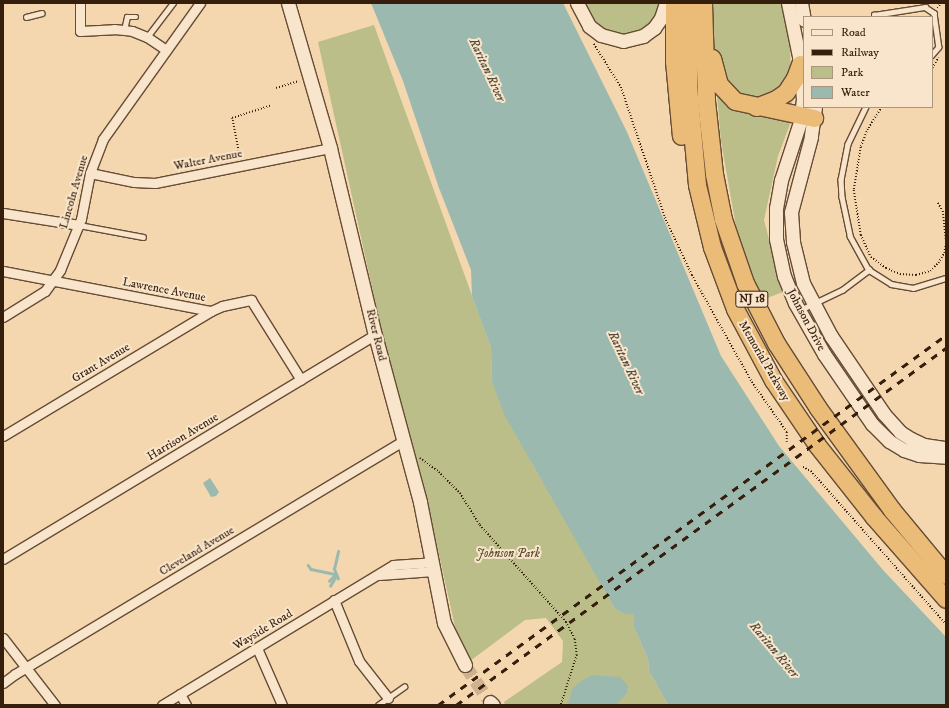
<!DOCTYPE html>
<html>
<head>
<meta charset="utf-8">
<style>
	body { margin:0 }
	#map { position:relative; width:949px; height:708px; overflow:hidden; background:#f4d7af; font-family:"IM FELL DW Pica",serif }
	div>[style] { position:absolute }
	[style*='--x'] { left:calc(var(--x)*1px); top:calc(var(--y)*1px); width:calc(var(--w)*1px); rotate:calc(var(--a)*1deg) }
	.green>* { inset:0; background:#bcbe8a }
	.water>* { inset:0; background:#9cb9af }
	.stream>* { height:2.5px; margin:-1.25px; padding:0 1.25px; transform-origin:1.25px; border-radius:1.25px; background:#9cb9af }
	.secondary-tunnel>* { height:13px; margin-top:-6.5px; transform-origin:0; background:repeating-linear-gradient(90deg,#ceb28e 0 13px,transparent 0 19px) }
	.path>* { height:1.5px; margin-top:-0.75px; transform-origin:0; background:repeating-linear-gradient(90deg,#361e0c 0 1px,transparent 0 3px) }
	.roads { filter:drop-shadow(1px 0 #664c35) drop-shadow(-1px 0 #664c35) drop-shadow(0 1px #664c35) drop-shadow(0 -1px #664c35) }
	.lane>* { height:4.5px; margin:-2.25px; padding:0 2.25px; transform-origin:2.25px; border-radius:2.25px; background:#f8e5cb }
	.street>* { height:9px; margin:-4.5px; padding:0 4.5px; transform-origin:4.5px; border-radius:4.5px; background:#f8e5cb }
	.secondary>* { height:13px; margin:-6.5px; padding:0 6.5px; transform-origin:6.5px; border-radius:6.5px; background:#f8e5cb }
	.highway>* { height:17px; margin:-8.5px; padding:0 8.5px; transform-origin:8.5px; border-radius:8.5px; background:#eabc78 }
	.rail>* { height:2.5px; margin-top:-1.25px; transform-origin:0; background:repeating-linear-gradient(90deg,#361e0c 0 7px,transparent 0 14px) }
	span { translate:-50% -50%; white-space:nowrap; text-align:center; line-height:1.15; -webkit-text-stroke:4px #f8e5cb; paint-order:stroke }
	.shield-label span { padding:1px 3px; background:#f8e5cb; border:1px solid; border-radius:3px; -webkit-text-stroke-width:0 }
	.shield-label { font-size:11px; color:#361e0c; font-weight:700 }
	.street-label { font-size:12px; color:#361e0c }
	.park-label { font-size:12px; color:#5e4e32; font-style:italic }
	.water-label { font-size:13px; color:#554c3d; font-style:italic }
	.frame { position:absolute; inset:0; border:4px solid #361e0c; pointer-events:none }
	.legend { position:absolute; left:803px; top:16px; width:130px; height:92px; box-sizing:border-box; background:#f8e5cb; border:1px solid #aa957f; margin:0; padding:5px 7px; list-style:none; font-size:12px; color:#361e0c }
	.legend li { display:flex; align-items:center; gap:8px; height:20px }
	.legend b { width:20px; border:1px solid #aa957f }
</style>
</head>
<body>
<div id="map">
	<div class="green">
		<i style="clip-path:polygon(576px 3px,663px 3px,659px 14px,642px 31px,623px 36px,605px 32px)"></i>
		<i style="clip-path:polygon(713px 3px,784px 3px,790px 42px,792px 119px,778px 156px,764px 220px,783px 292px,762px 300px,738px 238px,721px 141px,713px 50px)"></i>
		<i style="clip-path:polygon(374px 25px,491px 348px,492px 382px,534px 467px,561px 510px,615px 609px,624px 614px,632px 614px,636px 618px,633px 625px,648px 659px,649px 671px,668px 705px,505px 705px,504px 702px,562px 662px,563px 641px,546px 618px,525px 620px,470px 661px,463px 647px,456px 631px,428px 505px,384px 342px,318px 42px)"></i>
	</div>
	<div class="water">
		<i style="clip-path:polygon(371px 3px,563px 3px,627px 132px,721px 356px,779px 446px,883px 570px,946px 637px,946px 705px,668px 705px,649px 671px,648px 659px,633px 625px,635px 618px,632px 614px,624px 614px,615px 609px,505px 416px,492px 382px,491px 348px,472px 296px,471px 270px,439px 188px,403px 81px)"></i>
		<i style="clip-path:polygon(210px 478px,219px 492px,216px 496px,211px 497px,203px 483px)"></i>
		<i style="clip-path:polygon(592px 675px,620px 677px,628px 686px,627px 693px,616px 705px,568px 705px,572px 689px,581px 681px)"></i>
	</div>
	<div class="stream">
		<i style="--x:308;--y:565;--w:5;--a:53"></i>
		<i style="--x:311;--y:569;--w:25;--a:12"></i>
		<i style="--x:338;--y:579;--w:11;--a:-112"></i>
		<i style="--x:334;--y:569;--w:18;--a:-77"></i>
		<i style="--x:329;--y:581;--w:8;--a:-45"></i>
		<i style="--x:330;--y:586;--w:12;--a:-59"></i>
	</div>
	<div class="secondary-tunnel">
		<i style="--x:465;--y:665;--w:45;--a:56"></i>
	</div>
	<div class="path">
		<i style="--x:937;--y:8;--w:6;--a:-51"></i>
		<i style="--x:594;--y:44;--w:51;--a:57.9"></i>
		<i style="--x:621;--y:87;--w:140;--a:71.3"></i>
		<i style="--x:666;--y:220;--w:61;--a:64.7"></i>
		<i style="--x:692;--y:275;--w:123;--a:60.7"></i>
		<i style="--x:752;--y:382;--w:61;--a:55"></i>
		<i style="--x:787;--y:432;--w:10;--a:90"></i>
		<i style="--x:932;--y:68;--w:12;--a:-59"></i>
		<i style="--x:276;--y:88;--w:24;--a:-17"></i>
		<i style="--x:882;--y:107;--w:26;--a:122"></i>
		<i style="--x:868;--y:129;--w:19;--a:111"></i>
		<i style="--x:861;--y:147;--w:44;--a:99.2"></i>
		<i style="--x:854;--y:190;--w:46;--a:81.2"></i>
		<i style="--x:861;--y:235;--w:24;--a:66"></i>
		<i style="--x:871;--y:257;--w:19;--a:36"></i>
		<i style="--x:886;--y:268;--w:15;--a:23"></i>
		<i style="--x:900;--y:274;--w:16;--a:4"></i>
		<i style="--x:916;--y:275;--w:15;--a:-16"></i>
		<i style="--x:930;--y:271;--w:11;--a:-45"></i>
		<i style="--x:938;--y:263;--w:12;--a:-59"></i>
		<i style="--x:944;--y:253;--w:10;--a:-79"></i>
		<i style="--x:239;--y:154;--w:37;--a:-101"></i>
		<i style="--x:232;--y:118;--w:40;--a:-18"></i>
		<i style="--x:938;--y:203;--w:9;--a:58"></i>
		<i style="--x:943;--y:211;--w:29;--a:84"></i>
		<i style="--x:420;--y:458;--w:24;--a:36"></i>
		<i style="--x:439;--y:472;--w:30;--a:45"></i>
		<i style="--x:460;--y:493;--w:38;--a:58"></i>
		<i style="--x:480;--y:525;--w:130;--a:48.4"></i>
		<i style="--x:566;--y:622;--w:19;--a:62"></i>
		<i style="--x:575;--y:639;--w:16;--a:83"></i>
		<i style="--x:577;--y:655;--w:52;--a:107.7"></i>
		<i style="--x:803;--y:467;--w:9;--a:27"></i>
		<i style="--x:811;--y:471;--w:204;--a:48.6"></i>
	</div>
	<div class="roads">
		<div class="lane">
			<i style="--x:26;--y:17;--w:16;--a:-14"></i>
			<i style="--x:874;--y:17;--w:2;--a:-90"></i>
			<i style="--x:874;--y:15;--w:52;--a:-8.9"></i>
			<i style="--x:925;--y:7;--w:11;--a:34"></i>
			<i style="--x:934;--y:13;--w:34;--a:82"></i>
			<i style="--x:939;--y:47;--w:11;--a:131"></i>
			<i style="--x:124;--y:30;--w:13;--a:-77"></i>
			<i style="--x:127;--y:17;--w:9;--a:0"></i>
			<i style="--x:147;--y:37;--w:43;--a:-52.6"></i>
			<i style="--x:866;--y:107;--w:41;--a:115.9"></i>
			<i style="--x:848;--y:144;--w:36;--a:101"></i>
			<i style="--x:841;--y:179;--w:18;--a:87"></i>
			<i style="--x:842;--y:197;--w:40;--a:78"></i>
			<i style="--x:850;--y:236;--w:39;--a:61"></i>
			<i style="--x:869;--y:270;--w:26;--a:32"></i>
			<i style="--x:891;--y:284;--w:22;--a:10"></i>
			<i style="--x:913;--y:288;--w:34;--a:-17"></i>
			<i style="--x:79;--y:225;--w:65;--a:10.6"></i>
			<i style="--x:800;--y:310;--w:47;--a:-25.5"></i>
			<i style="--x:842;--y:290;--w:34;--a:-37"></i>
			<i style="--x:378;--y:705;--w:32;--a:-35"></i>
		</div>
		<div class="street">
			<i style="--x:80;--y:3;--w:28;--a:90"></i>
			<i style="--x:80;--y:31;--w:34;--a:-3"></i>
			<i style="--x:114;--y:29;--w:18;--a:6"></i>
			<i style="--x:132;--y:31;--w:16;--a:22"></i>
			<i style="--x:147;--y:37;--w:23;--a:34"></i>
			<i style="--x:90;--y:173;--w:45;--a:11.6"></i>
			<i style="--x:134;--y:182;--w:21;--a:3"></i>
			<i style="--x:155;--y:183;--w:178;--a:-11.3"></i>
			<i style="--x:3;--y:213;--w:77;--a:9"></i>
			<i style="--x:3;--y:271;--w:212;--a:10.9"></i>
			<i style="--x:211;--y:311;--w:12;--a:-24"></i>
			<i style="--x:222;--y:306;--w:30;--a:-12"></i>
			<i style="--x:251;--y:300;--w:94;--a:58"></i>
			<i style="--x:3;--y:317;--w:49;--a:-31.8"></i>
			<i style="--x:45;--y:291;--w:26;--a:-54"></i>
			<i style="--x:60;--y:270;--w:55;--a:-67.6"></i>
			<i style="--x:81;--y:219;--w:47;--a:-78.9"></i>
			<i style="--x:90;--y:173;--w:36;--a:-69"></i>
			<i style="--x:103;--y:139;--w:167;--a:-54.5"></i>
			<i style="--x:3;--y:436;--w:243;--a:-31"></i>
			<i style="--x:3;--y:559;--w:434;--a:-31.1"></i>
			<i style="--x:379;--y:575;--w:55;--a:-4.2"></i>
			<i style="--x:334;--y:600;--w:66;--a:67.7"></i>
			<i style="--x:359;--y:661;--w:47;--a:51.9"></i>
			<i style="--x:3;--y:638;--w:85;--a:52.2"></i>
			<i style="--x:257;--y:648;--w:62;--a:66.3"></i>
			<i style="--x:3;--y:683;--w:15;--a:-37"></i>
			<i style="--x:15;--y:674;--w:454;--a:-31"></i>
			<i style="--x:180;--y:694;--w:13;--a:61"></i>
			<i style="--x:162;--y:705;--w:270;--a:-31.2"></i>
			<i style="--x:393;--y:565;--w:39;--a:-4"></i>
		</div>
		<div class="secondary">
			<i style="--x:288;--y:3;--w:151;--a:73.8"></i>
			<i style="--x:330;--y:148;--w:192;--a:76.5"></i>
			<i style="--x:375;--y:335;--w:173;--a:74.9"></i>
			<i style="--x:420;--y:502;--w:123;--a:78.8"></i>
			<i style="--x:444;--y:623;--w:47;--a:63.4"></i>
			<i style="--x:577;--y:3;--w:26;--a:62"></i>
			<i style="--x:589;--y:26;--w:15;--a:37"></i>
			<i style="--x:601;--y:35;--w:23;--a:15"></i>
			<i style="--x:623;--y:41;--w:21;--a:-14"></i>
			<i style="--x:643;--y:36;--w:14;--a:-36"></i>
			<i style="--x:654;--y:28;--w:12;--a:-55"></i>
			<i style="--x:661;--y:18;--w:16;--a:-72"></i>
			<i style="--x:788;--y:3;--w:54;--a:78.3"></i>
			<i style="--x:799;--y:56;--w:43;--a:84.7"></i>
			<i style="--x:803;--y:99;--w:23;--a:97"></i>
			<i style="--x:800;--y:122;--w:61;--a:108.1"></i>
			<i style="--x:781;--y:180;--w:28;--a:100"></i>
			<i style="--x:776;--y:208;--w:31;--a:90"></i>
			<i style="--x:776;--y:239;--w:38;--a:78"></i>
			<i style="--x:784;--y:276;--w:29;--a:68"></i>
			<i style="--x:795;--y:303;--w:59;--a:60.4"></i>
			<i style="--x:824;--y:354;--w:85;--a:55.6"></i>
			<i style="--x:872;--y:424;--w:24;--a:45"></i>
			<i style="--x:889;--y:441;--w:17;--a:31"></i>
			<i style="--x:904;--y:450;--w:16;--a:18"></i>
			<i style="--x:919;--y:455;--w:27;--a:4"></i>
			<i style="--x:801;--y:3;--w:17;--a:80"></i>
			<i style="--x:815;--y:107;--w:30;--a:98"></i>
			<i style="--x:811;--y:137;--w:78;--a:104.9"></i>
			<i style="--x:791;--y:212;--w:30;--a:86"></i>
			<i style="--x:793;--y:242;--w:42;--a:76.3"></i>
			<i style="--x:803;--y:283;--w:60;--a:62.2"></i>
			<i style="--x:831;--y:336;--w:94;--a:55.8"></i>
			<i style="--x:884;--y:414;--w:24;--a:48"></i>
			<i style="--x:900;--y:432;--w:13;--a:32"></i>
			<i style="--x:911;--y:439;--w:14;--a:25"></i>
			<i style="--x:924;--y:445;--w:22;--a:8"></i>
			<i style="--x:490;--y:702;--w:4;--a:45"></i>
		</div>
		<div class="highway">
			<i style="--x:674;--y:3;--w:58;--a:90"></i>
			<i style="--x:674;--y:61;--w:75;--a:84.7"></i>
			<i style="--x:688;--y:3;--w:83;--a:90"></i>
			<i style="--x:688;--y:86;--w:99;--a:84.8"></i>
			<i style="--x:697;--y:185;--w:64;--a:76.4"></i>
			<i style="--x:712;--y:247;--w:66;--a:69.6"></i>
			<i style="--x:735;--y:309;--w:81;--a:61.8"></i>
			<i style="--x:773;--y:380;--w:78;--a:55.9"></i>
			<i style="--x:817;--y:445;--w:92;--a:51.6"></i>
			<i style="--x:874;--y:517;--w:109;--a:48.7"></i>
			<i style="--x:703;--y:3;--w:98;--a:88.2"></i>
			<i style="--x:706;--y:101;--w:73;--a:83.7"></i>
			<i style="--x:714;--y:174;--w:46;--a:78.7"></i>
			<i style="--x:723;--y:219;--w:68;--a:71"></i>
			<i style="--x:745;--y:283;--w:68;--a:62.7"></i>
			<i style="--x:776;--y:343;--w:77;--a:57.1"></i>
			<i style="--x:818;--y:408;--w:126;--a:54"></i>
			<i style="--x:892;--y:510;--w:85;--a:50.3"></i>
			<i style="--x:712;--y:58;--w:27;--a:75"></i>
			<i style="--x:719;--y:84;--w:23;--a:47"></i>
			<i style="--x:735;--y:101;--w:81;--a:12.1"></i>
			<i style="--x:756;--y:107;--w:22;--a:-22"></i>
			<i style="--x:776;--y:99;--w:12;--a:-35"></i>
			<i style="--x:786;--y:92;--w:17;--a:-57"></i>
			<i style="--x:795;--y:78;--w:15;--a:-70"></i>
		</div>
	</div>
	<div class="rail">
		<i style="--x:438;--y:705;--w:628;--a:-36.07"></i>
		<i style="--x:456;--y:705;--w:606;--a:-36.08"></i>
	</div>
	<div class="shield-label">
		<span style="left:752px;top:299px">NJ 18</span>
	</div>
	<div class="street-label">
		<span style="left:208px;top:160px;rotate:-11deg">Walter Avenue</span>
		<span style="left:74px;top:192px;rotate:-74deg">Lincoln Avenue</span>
		<span style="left:164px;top:290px;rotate:11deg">Lawrence Avenue</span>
		<span style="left:806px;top:320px;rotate:62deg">Johnson Drive</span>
		<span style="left:376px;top:335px;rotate:76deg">River Road</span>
		<span style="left:764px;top:361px;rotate:60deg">Memorial Parkway</span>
		<span style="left:101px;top:363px;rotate:-31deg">Grant Avenue</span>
		<span style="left:183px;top:437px;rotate:-31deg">Harrison Avenue</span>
		<span style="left:197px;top:551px;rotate:-31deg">Cleveland Avenue</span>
		<span style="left:263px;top:630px;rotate:-31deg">Wayside Road</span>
	</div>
	<div class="park-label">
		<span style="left:508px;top:554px">Johnson Park</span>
	</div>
	<div class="water-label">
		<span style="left:487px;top:70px;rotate:65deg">Raritan River</span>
		<span style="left:626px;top:363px;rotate:65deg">Raritan River</span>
		<span style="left:774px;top:650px;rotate:50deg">Raritan River</span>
	</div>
	<div class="frame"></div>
	<ul class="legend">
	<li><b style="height:5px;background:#f8e5cb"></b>Road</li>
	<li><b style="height:5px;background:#361e0c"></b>Railway</li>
	<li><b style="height:11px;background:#bcbe8a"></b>Park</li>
	<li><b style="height:11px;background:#9cb9af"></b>Water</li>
	</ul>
</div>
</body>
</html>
